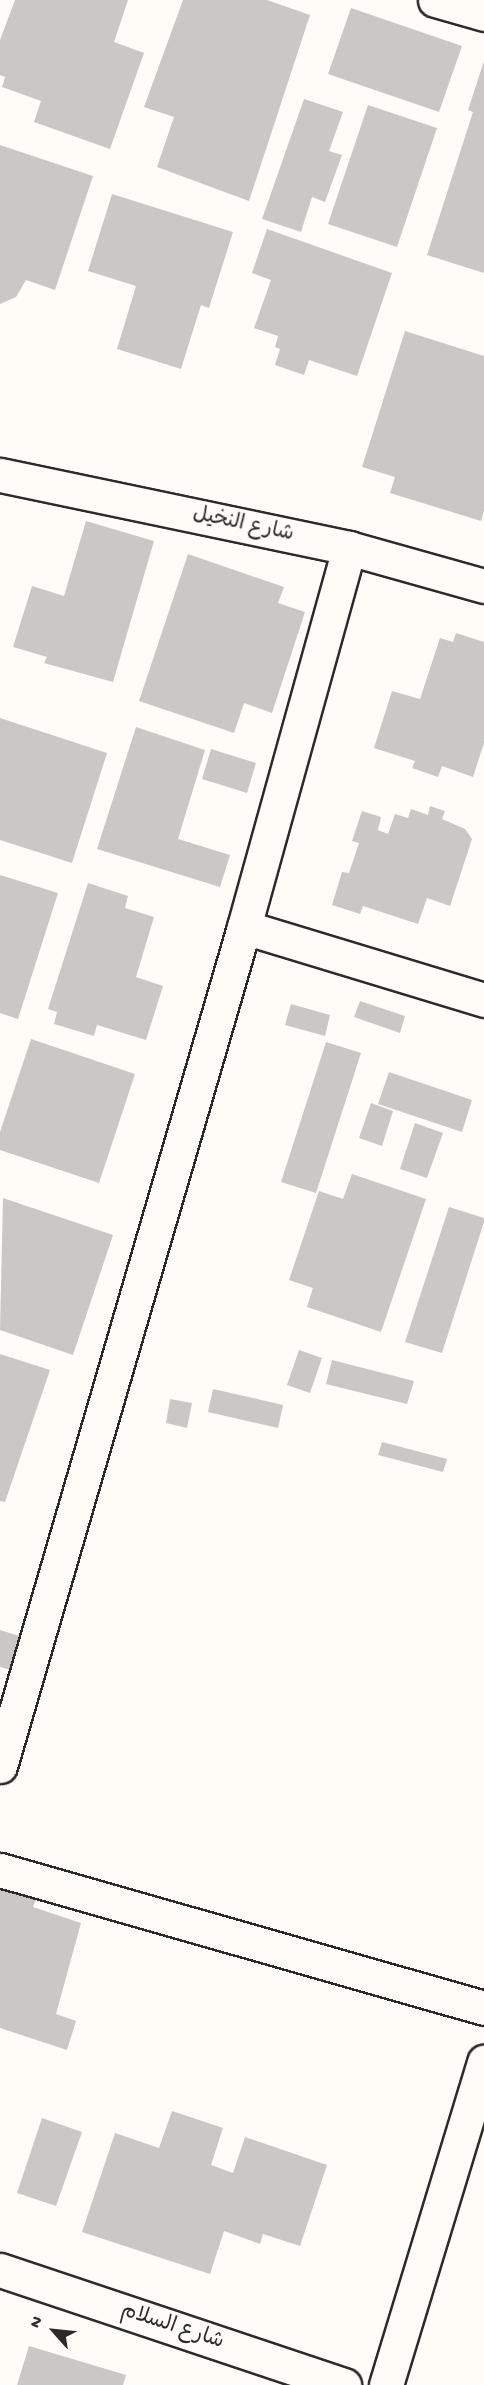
<!DOCTYPE html>
<html>
<head>
<meta charset="utf-8">
<style>
	body { margin:0 }
	#map { position:relative; width:484px; height:2385px; overflow:hidden; background:#fdfcf7; font-family:"Gochi Hand","Playpen Sans Arabic",sans-serif }
	div>[style] { position:absolute }
	[style*='--x'] { left:calc(var(--x)*1px); top:calc(var(--y)*1px); width:calc(var(--w)*1px); rotate:calc(var(--a)*1deg) }
	.building>* { inset:0; background:#c9c8c4 }
	.roads { filter:drop-shadow(2px 0 #2b2b2b) drop-shadow(-2px 0 #2b2b2b) drop-shadow(0 2px #2b2b2b) drop-shadow(0 -2px #2b2b2b) }
	.minor>* { height:33px; margin:-16.5px; padding:0 16.5px; transform-origin:16.5px; border-radius:16.5px; background:#fdfcf7 }
	.tertiary>* { height:33px; margin:-16.5px; padding:0 16.5px; transform-origin:16.5px; border-radius:16.5px; background:#fdfcf7 }
	span { translate:-50% -50%; white-space:nowrap; text-align:center; line-height:1.15; -webkit-text-stroke:6px #fdfcf7; paint-order:stroke }
	.street-label { font-size:21px; color:#2b2b2b }
	.north { position:absolute; left:24px; top:2301px; width:60px; height:60px; -webkit-text-stroke:4px #fdfcf7; paint-order:stroke; rotate:297deg; font-size:16px; font-weight:700; line-height:24px; text-align:center; color:#2b2b2b }
	.north::after { content:''; display:block; margin:auto; width:21px; height:27px; background:#2b2b2b; clip-path:polygon(50% 0,100% 100%,50% 72%,0 100%) }
</style>
</head>
<body>
<div id="map">
	<div class="building">
		<i style="clip-path:polygon(15px 0,128px 0,114px 42px,144px 53px,110px 149px,34px 122px,41px 101px,2px 87px,5px 77px,0 75px,0 40px)"></i>
		<i style="clip-path:polygon(183px 0,267px 0,310px 15px,249px 201px,157px 167px,174px 117px,144px 107px)"></i>
		<i style="clip-path:polygon(351px 8px,462px 46px,439px 112px,328px 74px)"></i>
		<i style="clip-path:polygon(484px 61px,484px 273px,427px 255px,473px 112px,468px 110px)"></i>
		<i style="clip-path:polygon(304px 99px,343px 112px,329px 151px,342px 155px,325px 202px,312px 197px,301px 232px,262px 219px)"></i>
		<i style="clip-path:polygon(368px 105px,437px 128px,397px 247px,328px 224px)"></i>
		<i style="clip-path:polygon(0 145px,93px 176px,55px 290px,26px 280px,16px 297px,0 304px)"></i>
		<i style="clip-path:polygon(112px 194px,233px 232px,209px 308px,201px 305px,181px 369px,117px 349px,136px 286px,88px 271px)"></i>
		<i style="clip-path:polygon(267px 229px,392px 273px,357px 376px,309px 360px,304px 375px,275px 365px,280px 349px,275px 347px,278px 336px,254px 328px,271px 280px,252px 273px)"></i>
		<i style="clip-path:polygon(405px 331px,484px 356px,484px 511px,481px 521px,390px 493px,395px 477px,362px 467px)"></i>
		<i style="clip-path:polygon(86px 521px,154px 541px,113px 682px,44px 663px,47px 657px,13px 647px,32px 586px,64px 596px)"></i>
		<i style="clip-path:polygon(188px 554px,284px 587px,278px 603px,305px 612px,272px 713px,244px 703px,234px 733px,139px 701px)"></i>
		<i style="clip-path:polygon(456px 633px,484px 642px,484px 743px,473px 777px,442px 766px,438px 777px,412px 768px,415px 761px,374px 748px,392px 691px,420px 699px,440px 638px,453px 642px)"></i>
		<i style="clip-path:polygon(0 718px,107px 753px,72px 863px,0 840px)"></i>
		<i style="clip-path:polygon(136px 727px,205px 750px,178px 839px,230px 855px,220px 887px,97px 849px)"></i>
		<i style="clip-path:polygon(211px 749px,256px 763px,247px 793px,202px 779px)"></i>
		<i style="clip-path:polygon(430px 806px,445px 811px,442px 819px,465px 829px,472px 839px,450px 906px,427px 898px,418px 924px,363px 906px,360px 914px,332px 905px,342px 872px,349px 873px,359px 843px,352px 841px,362px 811px,381px 817px,378px 830px,388px 834px,395px 814px,408px 818px,411px 809px,428px 815px)"></i>
		<i style="clip-path:polygon(0 875px,58px 893px,18px 1019px,0 1013px)"></i>
		<i style="clip-path:polygon(88px 883px,128px 896px,125px 908px,154px 917px,136px 977px,163px 986px,146px 1040px,97px 1025px,94px 1036px,54px 1024px,57px 1012px,48px 1009px)"></i>
		<i style="clip-path:polygon(360px 1001px,405px 1016px,400px 1033px,354px 1017px)"></i>
		<i style="clip-path:polygon(291px 1004px,330px 1015px,325px 1036px,285px 1025px)"></i>
		<i style="clip-path:polygon(31px 1039px,135px 1074px,99px 1183px,0 1150px,0 1132px)"></i>
		<i style="clip-path:polygon(326px 1042px,361px 1053px,316px 1193px,281px 1182px)"></i>
		<i style="clip-path:polygon(389px 1072px,472px 1100px,462px 1132px,378px 1104px)"></i>
		<i style="clip-path:polygon(371px 1103px,393px 1111px,382px 1146px,359px 1138px)"></i>
		<i style="clip-path:polygon(415px 1123px,443px 1133px,427px 1178px,400px 1169px)"></i>
		<i style="clip-path:polygon(352px 1174px,426px 1199px,381px 1332px,307px 1307px,313px 1288px,289px 1280px,319px 1191px,343px 1199px)"></i>
		<i style="clip-path:polygon(3px 1198px,113px 1235px,73px 1355px,0 1330px)"></i>
		<i style="clip-path:polygon(449px 1207px,484px 1218px,484px 1222px,442px 1353px,405px 1342px)"></i>
		<i style="clip-path:polygon(299px 1350px,322px 1358px,310px 1393px,287px 1385px)"></i>
		<i style="clip-path:polygon(0 1354px,50px 1370px,5px 1502px,0 1501px)"></i>
		<i style="clip-path:polygon(332px 1360px,414px 1381px,407px 1404px,326px 1384px)"></i>
		<i style="clip-path:polygon(213px 1389px,283px 1405px,278px 1428px,208px 1412px)"></i>
		<i style="clip-path:polygon(170px 1399px,192px 1403px,187px 1428px,166px 1423px)"></i>
		<i style="clip-path:polygon(382px 1442px,447px 1459px,443px 1472px,378px 1455px)"></i>
		<i style="clip-path:polygon(0 1630px,29px 1639px,18px 1672px,0 1667px)"></i>
		<i style="clip-path:polygon(0 1885px,37px 1897px,33px 1907px,81px 1923px,56px 2014px,76px 2021px,67px 2050px,0 2028px)"></i>
		<i style="clip-path:polygon(172px 2111px,223px 2128px,211px 2165px,233px 2173px,245px 2137px,327px 2165px,300px 2246px,263px 2234px,260px 2244px,224px 2231px,210px 2274px,82px 2232px,115px 2133px,159px 2148px)"></i>
		<i style="clip-path:polygon(42px 2118px,82px 2132px,56px 2206px,17px 2193px)"></i>
		<i style="clip-path:polygon(29px 2346px,126px 2375px,123px 2385px,17px 2385px)"></i>
	</div>
	<div class="roads">
		<div class="minor">
			<i style="--x:435;--y:0;--w:51;--a:15.9"></i>
			<i style="--x:244;--y:927;--w:251;--a:16.9"></i>
			<i style="--x:0;--y:1766;--w:874;--a:-73.78"></i>
			<i style="--x:244;--y:927;--w:393;--a:-74.5"></i>
			<i style="--x:0;--y:1870;--w:503;--a:15.91"></i>
			<i style="--x:386;--y:2385;--w:338;--a:-73.1"></i>
		</div>
		<div class="tertiary">
			<i style="--x:0;--y:475;--w:357;--a:11.8"></i>
			<i style="--x:349;--y:548;--w:140;--a:15.7"></i>
			<i style="--x:0;--y:2270;--w:363;--a:18.5"></i>
		</div>
	</div>
	<div class="street-label">
		<span style="left:243px;top:526px;rotate:12deg">شارع النخيل</span>
		<span style="left:172px;top:2328px;rotate:18deg">شارع السلام</span>
	</div>
	<div class="north">N</div>
</div>
</body>
</html>
